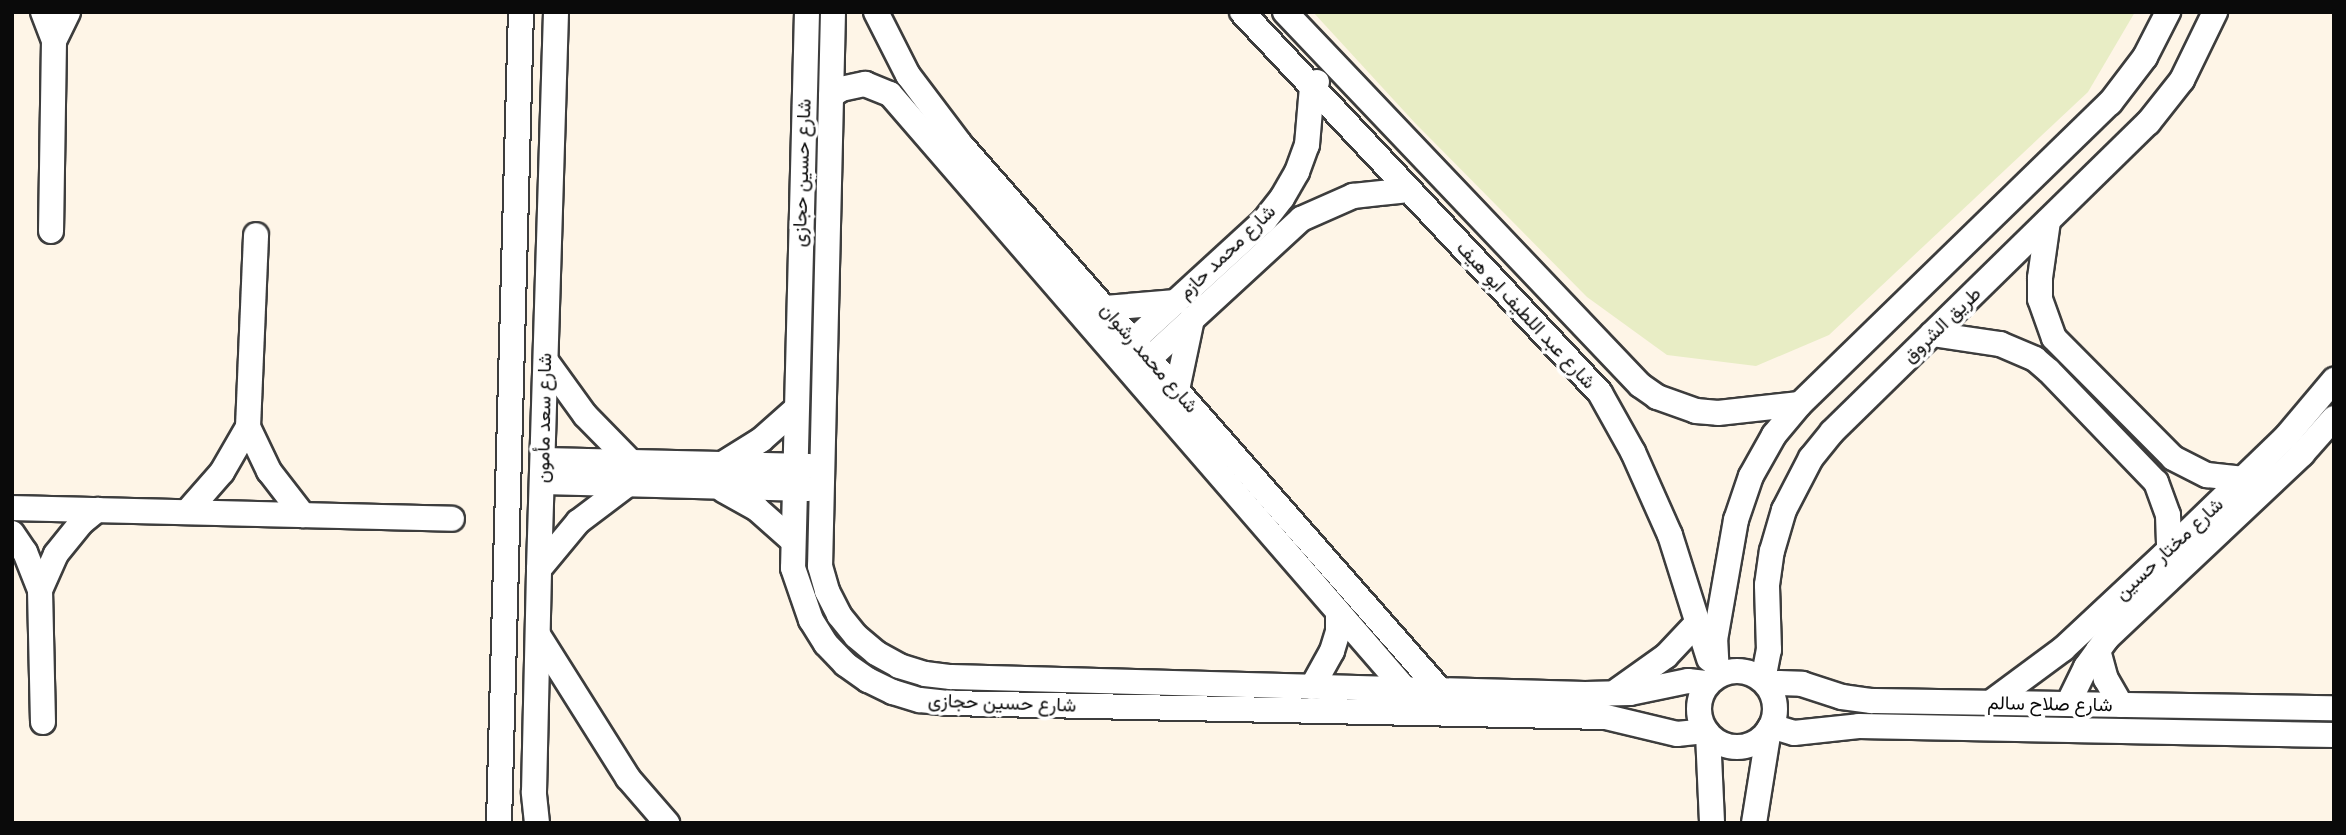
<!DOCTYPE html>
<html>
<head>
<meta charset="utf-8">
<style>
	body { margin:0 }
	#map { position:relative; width:2346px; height:835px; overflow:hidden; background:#fef5e7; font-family:"Roboto Serif",Vazirmatn,serif }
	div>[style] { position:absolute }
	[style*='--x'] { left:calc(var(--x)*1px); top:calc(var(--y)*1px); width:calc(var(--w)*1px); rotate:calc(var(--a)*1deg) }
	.pitch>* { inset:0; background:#e8edc5 }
	.roads { filter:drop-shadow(2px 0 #3d3d3d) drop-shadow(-2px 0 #3d3d3d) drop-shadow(0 2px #3d3d3d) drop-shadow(0 -2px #3d3d3d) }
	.minor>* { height:24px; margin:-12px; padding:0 12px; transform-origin:12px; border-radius:12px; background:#fff }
	.minor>.ring { margin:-12px; padding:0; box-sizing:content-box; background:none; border:24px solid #fff; border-radius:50% }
	span { translate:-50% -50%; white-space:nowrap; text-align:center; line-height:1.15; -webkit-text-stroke:7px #fff; paint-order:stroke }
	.street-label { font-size:19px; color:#0a0a0a }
	.frame { position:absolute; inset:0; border:14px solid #0a0a0a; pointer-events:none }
</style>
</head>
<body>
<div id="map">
	<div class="pitch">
		<i style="clip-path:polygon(1313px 12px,2135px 12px,2088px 92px,1829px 335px,1756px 366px,1667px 355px,1587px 297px,1415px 123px)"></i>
	</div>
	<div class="roads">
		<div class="minor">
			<i style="--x:43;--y:12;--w:31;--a:69"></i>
			<i style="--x:54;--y:41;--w:190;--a:90.9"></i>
			<i style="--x:807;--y:12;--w:556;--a:91.44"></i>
			<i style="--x:793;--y:568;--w:55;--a:70.9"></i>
			<i style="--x:811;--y:620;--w:28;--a:58"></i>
			<i style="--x:826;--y:644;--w:28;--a:46"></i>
			<i style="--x:845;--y:664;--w:28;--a:35"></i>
			<i style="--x:868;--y:680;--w:28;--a:26"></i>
			<i style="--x:893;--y:692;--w:28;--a:17"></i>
			<i style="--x:920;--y:700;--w:28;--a:6"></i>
			<i style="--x:948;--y:703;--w:658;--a:1.22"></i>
			<i style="--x:1606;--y:717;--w:73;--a:13.5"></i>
			<i style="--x:1677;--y:734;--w:28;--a:-6"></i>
			<i style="--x:833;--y:12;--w:554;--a:91.34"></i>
			<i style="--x:820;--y:566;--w:26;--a:74"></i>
			<i style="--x:827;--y:591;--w:27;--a:63"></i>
			<i style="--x:839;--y:615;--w:27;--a:51"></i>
			<i style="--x:856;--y:636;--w:26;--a:40"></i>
			<i style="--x:876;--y:653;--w:26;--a:29"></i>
			<i style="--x:899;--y:666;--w:27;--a:17"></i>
			<i style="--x:925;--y:674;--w:26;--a:7"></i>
			<i style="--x:951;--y:677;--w:634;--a:1.54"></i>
			<i style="--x:1585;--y:694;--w:45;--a:-1.3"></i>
			<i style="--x:1630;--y:693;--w:59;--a:-11.7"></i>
			<i style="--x:1688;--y:681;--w:20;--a:6"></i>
			<i style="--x:876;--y:12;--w:71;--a:63.1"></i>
			<i style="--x:908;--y:75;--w:88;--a:52.9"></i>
			<i style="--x:961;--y:145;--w:726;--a:48.69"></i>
			<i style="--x:1242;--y:12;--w:523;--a:46.78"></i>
			<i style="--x:1600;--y:393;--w:68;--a:60.8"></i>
			<i style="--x:1633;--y:452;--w:91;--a:66"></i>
			<i style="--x:1670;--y:535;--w:130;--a:72.5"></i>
			<i style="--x:1285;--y:12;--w:515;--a:46.42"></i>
			<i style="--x:1640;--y:385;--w:21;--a:35"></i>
			<i style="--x:1657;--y:397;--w:41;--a:19.7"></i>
			<i style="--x:1696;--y:411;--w:22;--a:5"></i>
			<i style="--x:1718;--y:413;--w:82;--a:-6.3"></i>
			<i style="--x:54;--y:41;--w:32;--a:-64"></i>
			<i style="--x:831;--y:96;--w:12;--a:-35"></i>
			<i style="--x:841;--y:89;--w:25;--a:-12"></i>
			<i style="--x:865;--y:84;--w:27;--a:22"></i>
			<i style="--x:890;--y:94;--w:787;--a:49.12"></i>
			<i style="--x:2048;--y:221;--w:58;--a:98"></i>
			<i style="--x:2040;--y:278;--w:21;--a:90"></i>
			<i style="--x:2040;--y:299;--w:41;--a:70.3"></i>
			<i style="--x:2054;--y:338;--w:169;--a:45.2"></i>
			<i style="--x:2173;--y:458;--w:38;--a:27"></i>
			<i style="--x:2207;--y:475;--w:37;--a:6"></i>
			<i style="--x:1105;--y:308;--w:71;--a:-4.8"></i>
			<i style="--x:1932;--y:334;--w:69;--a:8.4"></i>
			<i style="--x:2000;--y:344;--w:38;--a:23"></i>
			<i style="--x:2035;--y:359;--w:18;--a:41"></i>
			<i style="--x:2049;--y:371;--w:154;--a:46.1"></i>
			<i style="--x:2156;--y:482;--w:35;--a:70"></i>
			<i style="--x:2168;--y:515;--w:35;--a:88"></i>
			<i style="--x:1122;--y:351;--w:193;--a:-42.5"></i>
			<i style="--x:1264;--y:221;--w:29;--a:-52"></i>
			<i style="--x:1282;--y:198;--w:30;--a:-60"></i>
			<i style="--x:1297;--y:172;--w:29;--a:-70"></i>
			<i style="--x:1307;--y:145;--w:58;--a:-85.1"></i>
			<i style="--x:1312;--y:87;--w:7;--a:-45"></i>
			<i style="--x:546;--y:361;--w:67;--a:54.2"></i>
			<i style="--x:585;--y:415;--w:66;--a:45.6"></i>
			<i style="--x:1138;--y:369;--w:222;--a:-42.6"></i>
			<i style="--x:1301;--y:219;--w:57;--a:-23.9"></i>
			<i style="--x:1353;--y:196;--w:56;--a:-6.1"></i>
			<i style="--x:1177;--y:390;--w:73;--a:-78.1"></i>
			<i style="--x:248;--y:427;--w:49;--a:64.5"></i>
			<i style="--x:269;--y:471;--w:56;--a:52.3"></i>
			<i style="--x:543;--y:460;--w:266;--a:1.3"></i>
			<i style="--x:724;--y:463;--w:44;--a:-31.9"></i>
			<i style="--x:761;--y:440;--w:47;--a:-41.5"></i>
			<i style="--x:543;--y:482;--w:265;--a:1.5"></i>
			<i style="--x:723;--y:490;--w:39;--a:29"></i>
			<i style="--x:757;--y:509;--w:47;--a:41.5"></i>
			<i style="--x:12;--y:508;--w:440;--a:1.4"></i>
			<i style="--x:187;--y:512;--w:53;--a:-48.8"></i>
			<i style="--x:222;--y:472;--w:52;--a:-60"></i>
			<i style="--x:248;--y:427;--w:192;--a:-87.6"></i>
			<i style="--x:12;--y:533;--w:23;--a:56"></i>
			<i style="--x:25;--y:552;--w:41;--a:68.5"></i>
			<i style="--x:40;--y:590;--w:132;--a:88.7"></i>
			<i style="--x:539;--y:569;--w:61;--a:-50.3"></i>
			<i style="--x:578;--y:522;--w:61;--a:-37.1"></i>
			<i style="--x:40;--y:590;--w:39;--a:-66"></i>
			<i style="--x:56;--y:554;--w:40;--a:-51"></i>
			<i style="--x:81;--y:523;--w:21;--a:-39"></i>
			<i style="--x:538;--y:635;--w:169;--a:57.8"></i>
			<i style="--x:628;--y:778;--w:60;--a:49.1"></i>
			<i style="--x:2098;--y:650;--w:30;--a:75"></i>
			<i style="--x:2106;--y:679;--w:30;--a:60"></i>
			<i class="ring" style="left:1699px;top:671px;width:52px;height:52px"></i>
			<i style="--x:1717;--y:675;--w:35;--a:-93"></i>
			<i style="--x:1715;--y:640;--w:122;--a:-80.1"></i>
			<i style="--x:1736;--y:520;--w:46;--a:-71.2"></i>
			<i style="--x:1751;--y:476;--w:47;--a:-60.7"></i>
			<i style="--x:1774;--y:435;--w:40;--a:-50"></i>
			<i style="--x:1800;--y:404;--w:432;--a:-44.2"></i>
			<i style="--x:2110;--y:103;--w:58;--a:-52.7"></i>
			<i style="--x:2145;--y:57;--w:51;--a:-62.9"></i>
			<i style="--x:1763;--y:680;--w:31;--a:-79"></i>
			<i style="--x:1769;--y:650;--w:65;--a:-91.8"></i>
			<i style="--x:1767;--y:585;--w:34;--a:-82"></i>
			<i style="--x:1772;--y:551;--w:43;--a:-73.7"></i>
			<i style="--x:1784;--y:510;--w:59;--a:-62.6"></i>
			<i style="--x:1811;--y:458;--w:33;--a:-51"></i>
			<i style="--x:1832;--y:432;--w:442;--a:-44.4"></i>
			<i style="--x:2148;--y:123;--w:55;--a:-51.7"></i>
			<i style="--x:2182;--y:80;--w:76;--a:-64.1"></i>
			<i style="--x:1768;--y:686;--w:11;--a:-15"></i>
			<i style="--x:1779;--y:683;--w:23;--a:2"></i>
			<i style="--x:1802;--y:684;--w:42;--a:18"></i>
			<i style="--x:1842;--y:697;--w:30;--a:8"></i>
			<i style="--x:1872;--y:701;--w:462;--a:0.9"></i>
			<i style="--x:1312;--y:687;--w:41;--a:-60.9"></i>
			<i style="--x:1332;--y:651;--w:21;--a:-73"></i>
			<i style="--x:1338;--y:631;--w:19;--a:-90"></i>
			<i style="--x:1618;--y:690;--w:59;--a:-35.3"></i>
			<i style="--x:1666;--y:656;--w:45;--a:-46.8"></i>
			<i style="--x:1990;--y:703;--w:91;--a:-36.5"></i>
			<i style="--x:2063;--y:649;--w:145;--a:-43"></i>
			<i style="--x:2169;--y:550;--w:163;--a:-44"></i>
			<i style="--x:2286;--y:437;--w:75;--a:-49.9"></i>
			<i style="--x:2068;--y:704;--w:41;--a:-64.1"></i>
			<i style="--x:2086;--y:667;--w:36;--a:-54"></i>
			<i style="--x:2107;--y:638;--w:268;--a:-43.3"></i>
			<i style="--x:2302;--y:454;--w:48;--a:-48.4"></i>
			<i style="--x:1771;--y:726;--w:24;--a:17"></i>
			<i style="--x:1794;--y:733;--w:65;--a:-6.1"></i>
			<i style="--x:1859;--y:726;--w:475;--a:1.1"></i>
			<i style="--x:1708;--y:734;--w:89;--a:87.4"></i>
			<i style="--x:499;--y:823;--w:811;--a:-88.45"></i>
			<i style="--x:537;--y:823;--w:31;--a:-96"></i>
			<i style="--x:534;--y:792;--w:223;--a:-88.7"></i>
			<i style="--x:539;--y:569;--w:557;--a:-88.25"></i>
			<i style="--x:1754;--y:823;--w:95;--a:-80.9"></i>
		</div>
	</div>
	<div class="street-label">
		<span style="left:802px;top:173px;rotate:-88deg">شارع حسين حجازى</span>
		<span style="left:1227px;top:252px;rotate:-44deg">شارع محمد حازم</span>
		<span style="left:1526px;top:315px;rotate:47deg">شارع عبد اللطيف ابو هيف</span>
		<span style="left:1942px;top:325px;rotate:-44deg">طريق الشروق</span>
		<span style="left:1149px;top:358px;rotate:49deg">شارع محمد رشوان</span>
		<span style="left:544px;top:418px;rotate:-89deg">شارع سعد مأمون</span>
		<span style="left:2169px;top:549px;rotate:-43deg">شارع مختار حسين</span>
		<span style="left:1002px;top:703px;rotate:2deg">شارع حسين حجازى</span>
		<span style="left:2050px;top:704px;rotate:1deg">شارع صلاح سالم</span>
	</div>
	<div class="frame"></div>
</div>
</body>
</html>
